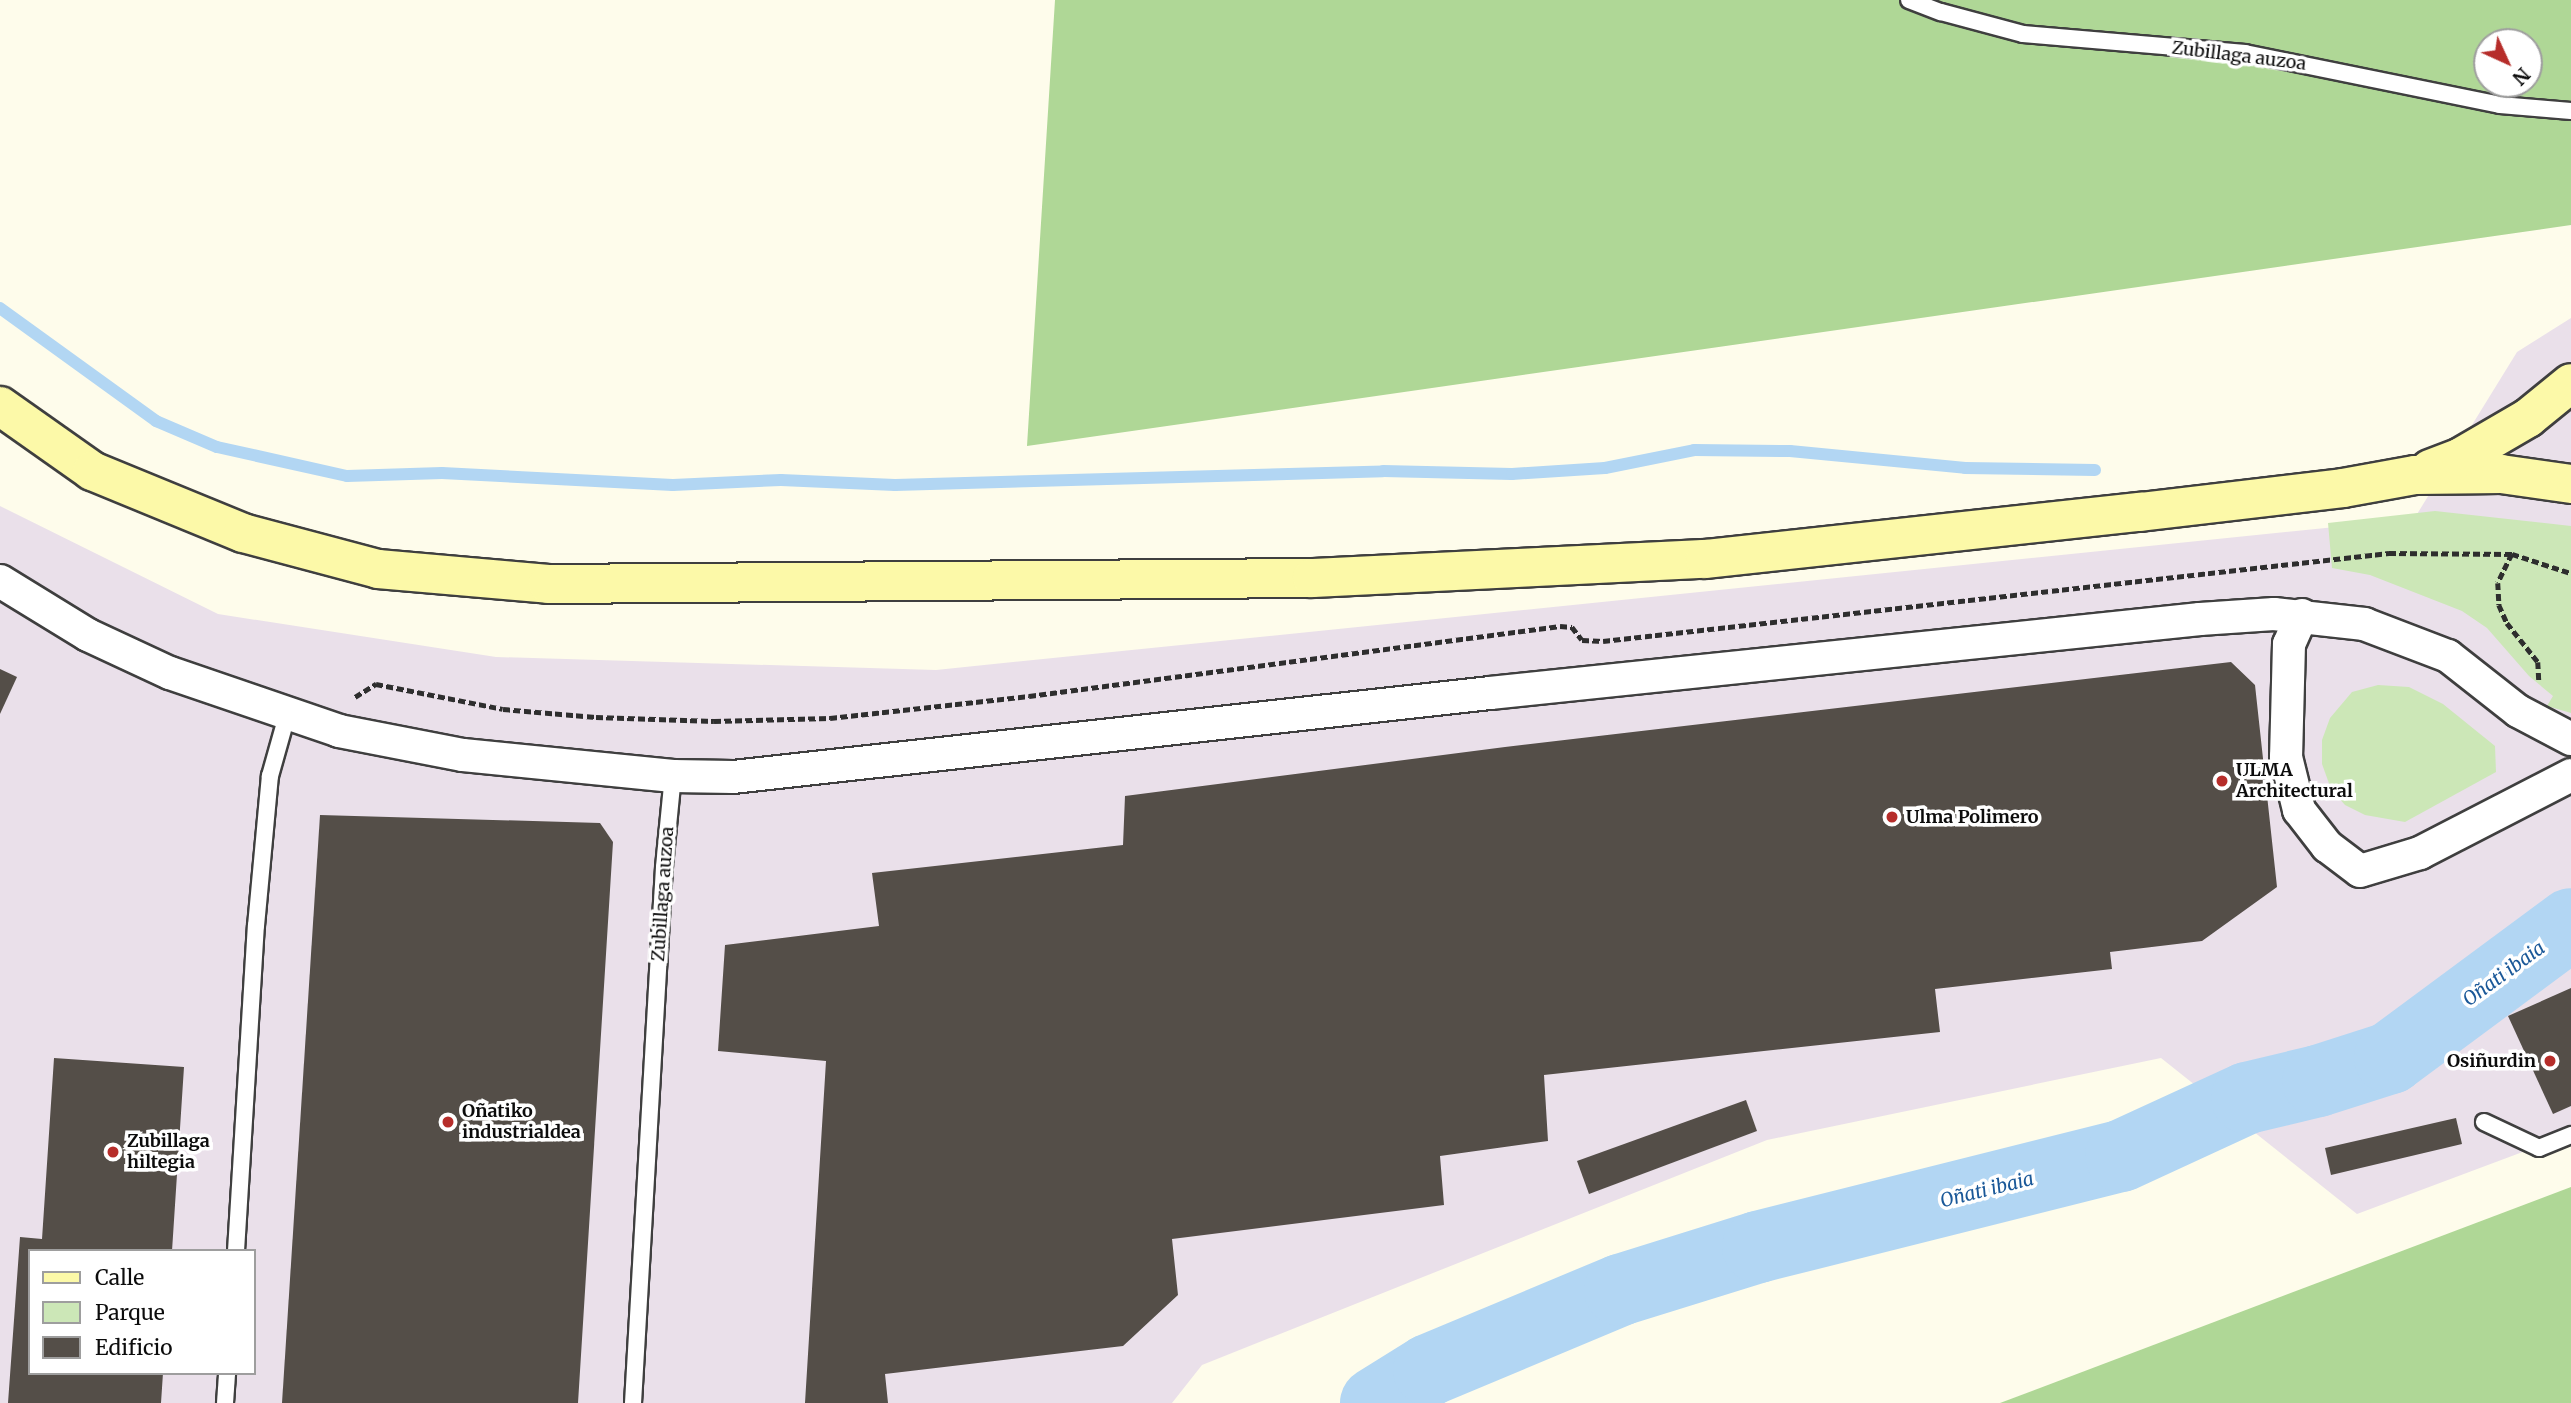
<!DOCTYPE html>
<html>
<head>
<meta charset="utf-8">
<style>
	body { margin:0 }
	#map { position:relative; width:2571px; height:1403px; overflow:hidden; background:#fefceb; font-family:Merriweather,serif }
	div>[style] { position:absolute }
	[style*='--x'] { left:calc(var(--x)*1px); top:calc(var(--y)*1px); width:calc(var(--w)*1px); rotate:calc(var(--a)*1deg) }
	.industrial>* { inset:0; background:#eae0ea }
	.green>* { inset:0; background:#cce7b7 }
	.forest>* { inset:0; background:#afd796 }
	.stream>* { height:12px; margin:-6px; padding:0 6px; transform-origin:6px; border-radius:6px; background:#b2d6f3 }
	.river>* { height:72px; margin:-36px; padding:0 36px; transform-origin:36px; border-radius:36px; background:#b2d6f3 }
	.building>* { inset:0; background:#544e48 }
	.path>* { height:4.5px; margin-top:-2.25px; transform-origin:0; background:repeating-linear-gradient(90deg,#2e2e2e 0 7px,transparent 0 10.5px) }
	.roads { filter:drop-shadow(2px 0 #3f3f3f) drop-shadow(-2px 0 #3f3f3f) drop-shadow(0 2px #3f3f3f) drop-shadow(0 -2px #3f3f3f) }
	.service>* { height:16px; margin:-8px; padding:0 8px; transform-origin:8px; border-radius:8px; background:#fff }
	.minor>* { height:32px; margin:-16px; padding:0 16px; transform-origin:16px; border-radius:16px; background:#fff }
	.secondary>* { height:38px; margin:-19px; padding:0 19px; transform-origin:19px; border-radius:19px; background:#fcf9a8 }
	.dots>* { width:19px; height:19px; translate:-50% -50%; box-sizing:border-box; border:4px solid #fff; border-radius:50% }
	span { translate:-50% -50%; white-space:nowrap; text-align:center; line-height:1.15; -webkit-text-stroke:7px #fff; paint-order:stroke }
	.street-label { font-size:18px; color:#0c0c0c }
	.poi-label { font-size:18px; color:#0c0c0c; font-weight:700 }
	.left { translate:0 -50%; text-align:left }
	.right { translate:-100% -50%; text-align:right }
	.water-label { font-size:19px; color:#1a5898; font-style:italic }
	.legend { position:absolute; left:28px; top:1249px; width:228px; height:126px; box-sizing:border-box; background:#fff; border:2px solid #9e9e9e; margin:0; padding:9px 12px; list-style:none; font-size:21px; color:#0c0c0c }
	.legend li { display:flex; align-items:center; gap:14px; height:35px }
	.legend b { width:35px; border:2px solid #9e9e9e }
	.north { position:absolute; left:2473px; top:28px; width:70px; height:70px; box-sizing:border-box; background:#fff; border:2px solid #9e9e9e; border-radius:50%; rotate:135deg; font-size:19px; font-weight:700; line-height:28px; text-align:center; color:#0c0c0c }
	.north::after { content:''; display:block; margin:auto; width:24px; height:32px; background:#b62d2a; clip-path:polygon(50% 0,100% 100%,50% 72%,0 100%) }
</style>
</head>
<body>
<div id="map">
	<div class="industrial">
		<i style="clip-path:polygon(evenodd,2571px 318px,2571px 1134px,2357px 1214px,2161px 1058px,1767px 1140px,1202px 1365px,1172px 1403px,0 1403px,0 506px,218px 614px,496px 657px,936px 670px,2414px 519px,2517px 352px,2571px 318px,30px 1251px,254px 1251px,254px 1373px,30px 1373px,30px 1251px)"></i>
	</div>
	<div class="green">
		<i style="clip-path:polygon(2435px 511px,2571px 526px,2571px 713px,2547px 706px,2553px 696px,2529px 676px,2487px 628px,2462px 611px,2370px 575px,2332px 568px,2328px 523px)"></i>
		<i style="clip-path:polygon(2378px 685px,2409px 687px,2443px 704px,2495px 746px,2496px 772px,2405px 822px,2365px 815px,2345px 805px,2331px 789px,2322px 764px,2322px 740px,2330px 718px,2352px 692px)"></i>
	</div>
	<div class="forest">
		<i style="clip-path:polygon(evenodd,1055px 0,2571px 0,2571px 225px,1027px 446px,1055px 0,2487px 42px,2529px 42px,2529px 84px,2487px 84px,2487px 42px)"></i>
		<i style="clip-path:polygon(2571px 1187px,2571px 1403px,2000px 1403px)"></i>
	</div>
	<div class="stream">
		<i style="--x:0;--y:308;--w:193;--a:35.9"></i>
		<i style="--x:156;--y:421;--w:66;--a:23.1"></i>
		<i style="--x:217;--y:447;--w:133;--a:12.6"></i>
		<i style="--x:347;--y:476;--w:95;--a:-1.8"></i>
		<i style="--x:442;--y:473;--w:231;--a:3"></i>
		<i style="--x:673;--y:485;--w:108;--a:-2.7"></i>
		<i style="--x:781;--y:480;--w:114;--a:2.5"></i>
		<i style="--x:895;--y:485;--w:488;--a:-1.6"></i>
		<i style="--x:1383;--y:471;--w:129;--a:1.3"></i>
		<i style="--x:1512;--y:474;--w:93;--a:-3.7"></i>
		<i style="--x:1605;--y:468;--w:91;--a:-11.4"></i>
		<i style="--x:1694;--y:450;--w:96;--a:0.6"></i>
		<i style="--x:1790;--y:451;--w:176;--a:5.5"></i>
		<i style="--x:1965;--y:468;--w:130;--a:0.9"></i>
	</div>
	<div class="river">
		<i style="--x:1376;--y:1403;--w:62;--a:-31.9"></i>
		<i style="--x:1429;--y:1370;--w:207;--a:-22.7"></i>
		<i style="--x:1620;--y:1290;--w:145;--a:-17.3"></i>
		<i style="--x:1758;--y:1247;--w:374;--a:-14.1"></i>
		<i style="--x:2121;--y:1156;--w:139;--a:-24.7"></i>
		<i style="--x:2247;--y:1098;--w:73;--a:-13.5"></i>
		<i style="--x:2318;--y:1081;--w:76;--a:-17.7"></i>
		<i style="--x:2390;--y:1058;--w:225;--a:-36.5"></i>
	</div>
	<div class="building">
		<i style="clip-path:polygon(2231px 662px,2255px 685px,2277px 887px,2202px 941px,2110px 952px,2112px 969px,1935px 989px,1940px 1032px,1544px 1075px,1548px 1141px,1440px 1156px,1444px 1205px,1172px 1239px,1178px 1295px,1123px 1346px,885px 1374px,888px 1403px,805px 1403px,826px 1061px,718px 1051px,725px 945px,879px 926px,872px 873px,1123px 845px,1125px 796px,1505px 747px)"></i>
		<i style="clip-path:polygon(0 669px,17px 677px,0 714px)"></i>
		<i style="clip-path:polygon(320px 815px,600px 823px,613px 842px,578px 1403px,282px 1403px)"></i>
		<i style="clip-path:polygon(2571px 988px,2571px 1106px,2553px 1114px,2508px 1016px)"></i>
		<i style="clip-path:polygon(54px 1058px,184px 1067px,172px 1251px,30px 1251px,30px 1373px,163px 1373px,161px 1403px,8px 1403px,20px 1237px,42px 1239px)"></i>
		<i style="clip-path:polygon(1746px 1100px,1757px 1131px,1589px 1194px,1577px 1161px)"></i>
		<i style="clip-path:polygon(2456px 1118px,2462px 1144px,2331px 1175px,2325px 1148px)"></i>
	</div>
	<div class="path">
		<i style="--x:2512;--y:554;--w:32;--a:116"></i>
		<i style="--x:2498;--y:583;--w:22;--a:87"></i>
		<i style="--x:2499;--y:605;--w:20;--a:66"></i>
		<i style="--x:2507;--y:623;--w:50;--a:51.5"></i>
		<i style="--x:2538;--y:662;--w:18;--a:87"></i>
		<i style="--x:355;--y:697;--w:25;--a:-32"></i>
		<i style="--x:376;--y:684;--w:129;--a:11.1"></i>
		<i style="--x:503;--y:709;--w:93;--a:4.9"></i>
		<i style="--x:596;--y:717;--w:118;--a:1.9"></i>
		<i style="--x:714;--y:721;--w:116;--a:-1.5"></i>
		<i style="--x:830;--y:718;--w:200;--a:-6.3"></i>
		<i style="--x:1029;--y:696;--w:536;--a:-7.51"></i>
		<i style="--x:1560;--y:626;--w:12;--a:5"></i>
		<i style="--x:1572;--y:627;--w:16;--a:52"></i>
		<i style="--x:1582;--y:640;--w:21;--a:3"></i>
		<i style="--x:1603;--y:641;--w:791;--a:-6.39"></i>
		<i style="--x:2389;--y:553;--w:123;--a:0.5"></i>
		<i style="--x:2512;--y:554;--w:62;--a:17.9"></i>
	</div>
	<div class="roads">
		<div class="service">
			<i style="--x:1909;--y:0;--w:34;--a:21"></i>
			<i style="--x:1941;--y:12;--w:85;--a:15"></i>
			<i style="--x:2023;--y:34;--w:223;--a:4.9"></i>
			<i style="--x:2245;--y:53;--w:260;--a:11.5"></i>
			<i style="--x:2500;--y:105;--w:71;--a:4.8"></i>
			<i style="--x:2484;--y:1122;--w:61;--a:25.3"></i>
			<i style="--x:2539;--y:1148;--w:35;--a:-22"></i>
			<i style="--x:236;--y:1251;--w:326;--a:-86.5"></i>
			<i style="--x:256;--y:926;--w:151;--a:-84.7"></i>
			<i style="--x:270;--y:776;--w:66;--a:-74.3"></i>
			<i style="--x:225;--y:1403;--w:30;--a:-86"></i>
			<i style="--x:633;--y:1403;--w:537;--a:-86.69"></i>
			<i style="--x:664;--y:867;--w:91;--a:-84.4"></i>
		</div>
		<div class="minor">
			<i style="--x:0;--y:581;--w:103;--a:31.5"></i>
			<i style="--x:88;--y:635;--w:90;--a:24.9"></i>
			<i style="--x:170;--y:673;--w:179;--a:18.9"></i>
			<i style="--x:339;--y:731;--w:126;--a:11"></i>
			<i style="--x:463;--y:755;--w:211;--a:5.7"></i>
			<i style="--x:673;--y:776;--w:60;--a:1"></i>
			<i style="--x:733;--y:777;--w:762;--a:-6.33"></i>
			<i style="--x:1490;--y:693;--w:714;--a:-5.95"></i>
			<i style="--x:2200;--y:619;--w:74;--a:-3.9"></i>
			<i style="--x:2274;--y:614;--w:91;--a:6.3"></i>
			<i style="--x:2364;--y:624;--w:90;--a:20.9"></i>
			<i style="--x:2448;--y:656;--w:89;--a:38.2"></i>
			<i style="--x:2518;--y:711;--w:60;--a:27.8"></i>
			<i style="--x:2302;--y:615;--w:32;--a:114"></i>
			<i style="--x:2289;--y:644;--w:113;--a:91.5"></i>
			<i style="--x:2286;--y:757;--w:55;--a:76.2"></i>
			<i style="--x:2299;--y:810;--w:46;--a:52.1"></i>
			<i style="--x:2327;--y:846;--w:41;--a:37.1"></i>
			<i style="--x:2360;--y:871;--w:63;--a:-16.7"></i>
			<i style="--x:2420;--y:853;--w:170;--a:-27.3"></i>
		</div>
		<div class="secondary">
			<i style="--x:0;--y:406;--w:113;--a:35.2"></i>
			<i style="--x:92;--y:471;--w:163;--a:22.3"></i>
			<i style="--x:243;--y:533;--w:140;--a:14.9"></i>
			<i style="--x:378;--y:569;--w:171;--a:5"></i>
			<i style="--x:548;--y:584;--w:764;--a:-0.45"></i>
			<i style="--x:1312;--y:578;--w:393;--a:-2.8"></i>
			<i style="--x:1705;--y:559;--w:438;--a:-6.2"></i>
			<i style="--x:2140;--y:512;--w:204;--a:-6.7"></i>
			<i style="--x:2343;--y:488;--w:73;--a:-10.2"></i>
			<i style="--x:2415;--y:475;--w:86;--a:-0.7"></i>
			<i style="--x:2501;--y:474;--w:71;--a:8.1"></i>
			<i style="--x:2430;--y:469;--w:33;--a:-21"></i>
			<i style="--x:2461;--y:457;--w:78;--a:-30.2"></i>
			<i style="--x:2528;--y:418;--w:55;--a:-39.1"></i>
		</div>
	</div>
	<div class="dots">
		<i style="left:2222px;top:781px;background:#b62d2a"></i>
		<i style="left:1892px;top:817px;background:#b62d2a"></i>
		<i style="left:2550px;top:1061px;background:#b62d2a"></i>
		<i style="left:448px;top:1122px;background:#b62d2a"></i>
		<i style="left:113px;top:1152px;background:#b62d2a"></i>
	</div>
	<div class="street-label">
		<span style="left:2239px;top:56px;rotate:7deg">Zubillaga auzoa</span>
		<span style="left:663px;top:894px;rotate:-86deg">Zubillaga auzoa</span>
	</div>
	<div class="poi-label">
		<span class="left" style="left:2236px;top:781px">ULMA<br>Architectural</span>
		<span class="left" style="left:1906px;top:817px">Ulma Polimero</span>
		<span class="right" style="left:2536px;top:1061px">Osiñurdin</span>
		<span class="left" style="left:462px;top:1122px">Oñatiko<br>industrialdea</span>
		<span class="left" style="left:127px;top:1152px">Zubillaga<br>hiltegia</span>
	</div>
	<div class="water-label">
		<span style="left:2504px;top:974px;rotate:-36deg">Oñati ibaia</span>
		<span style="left:1987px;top:1190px;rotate:-14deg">Oñati ibaia</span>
	</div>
	<ul class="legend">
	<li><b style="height:9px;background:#fcf9a8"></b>Calle</li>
	<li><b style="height:19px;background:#cce7b7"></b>Parque</li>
	<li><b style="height:19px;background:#544e48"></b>Edificio</li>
	</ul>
	<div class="north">N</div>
</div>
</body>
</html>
